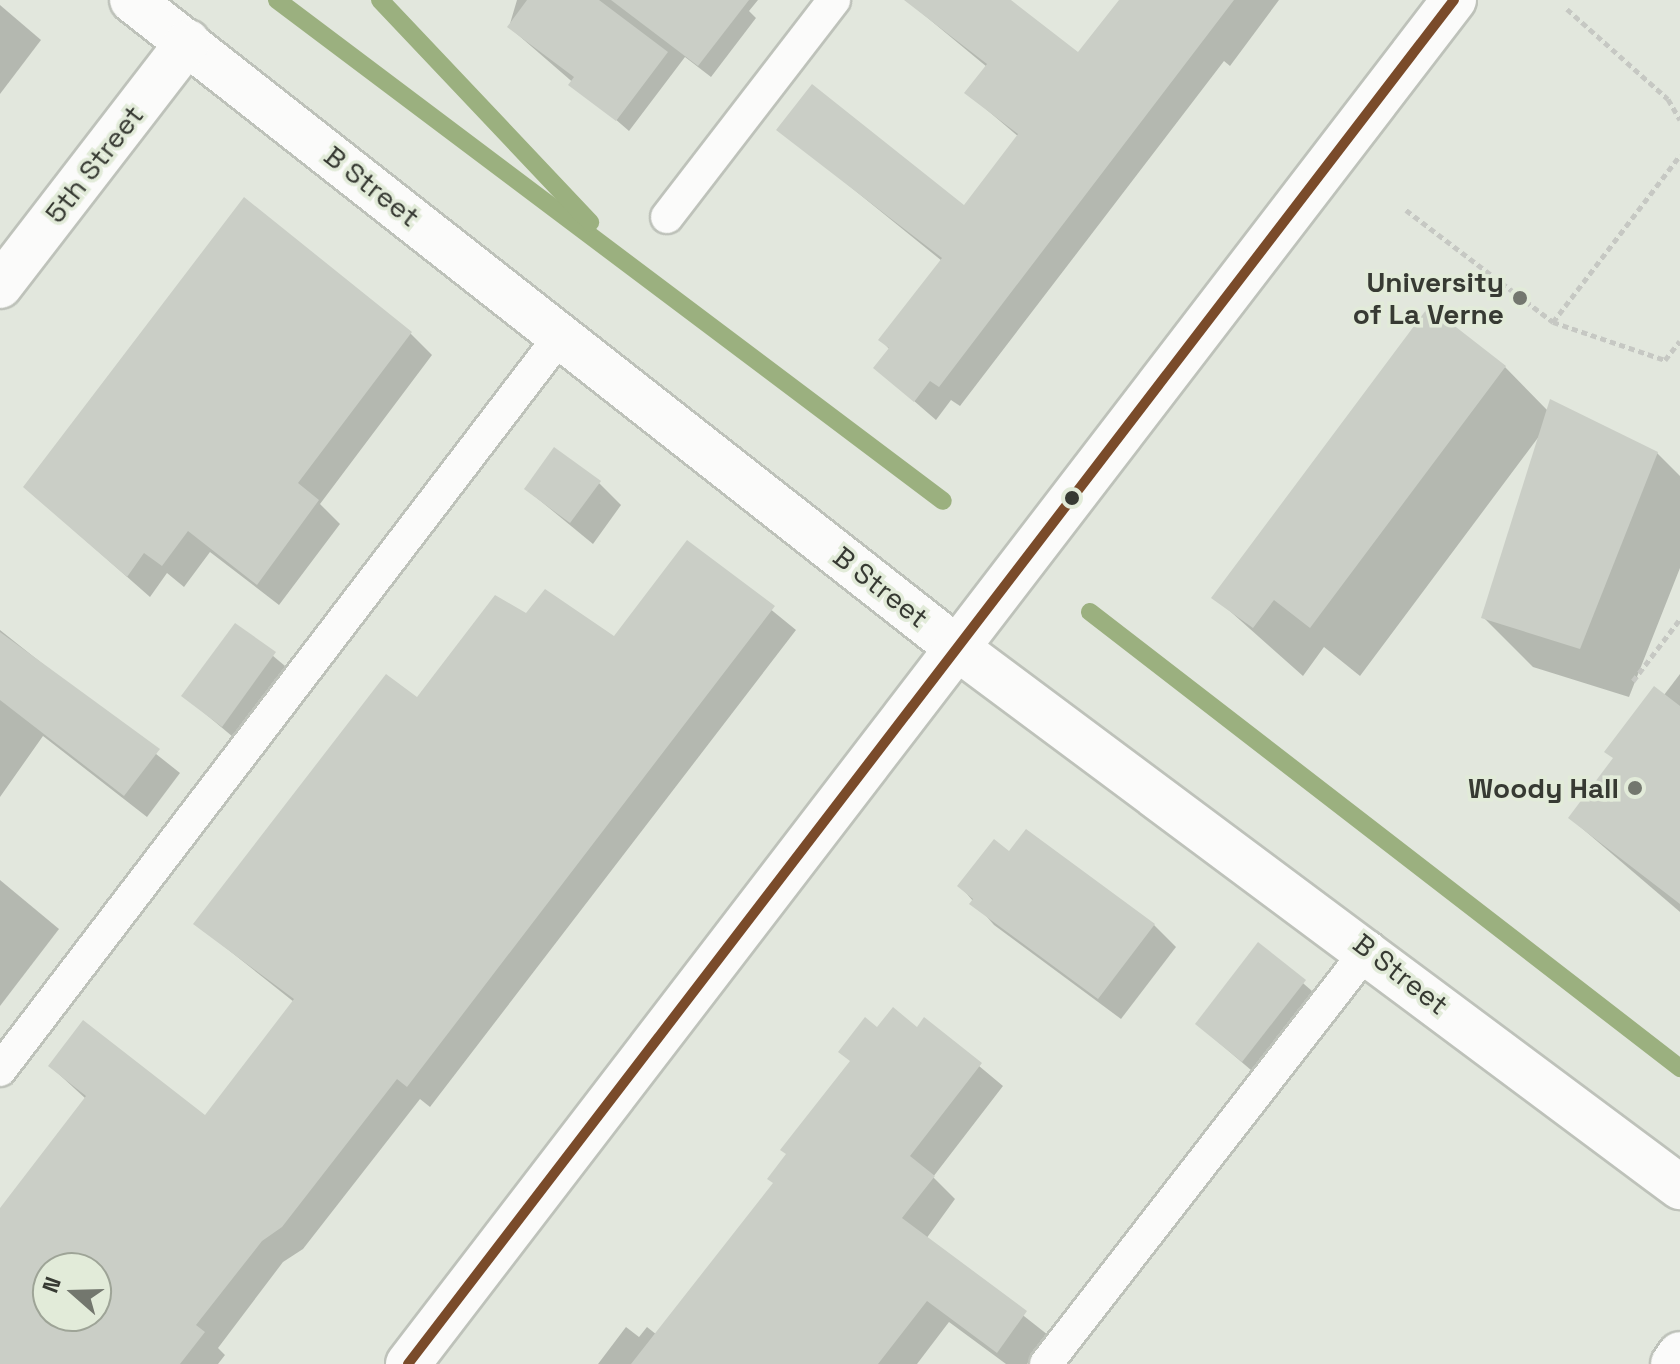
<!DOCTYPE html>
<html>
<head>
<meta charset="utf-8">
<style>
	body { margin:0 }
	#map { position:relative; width:1680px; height:1364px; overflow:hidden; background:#e2e7dd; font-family:"Space Grotesk",sans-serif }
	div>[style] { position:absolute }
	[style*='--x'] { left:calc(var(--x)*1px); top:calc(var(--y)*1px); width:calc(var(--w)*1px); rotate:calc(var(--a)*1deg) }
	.shadow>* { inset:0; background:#0003 }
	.stream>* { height:18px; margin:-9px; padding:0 9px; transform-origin:9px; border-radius:9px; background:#9bb07f }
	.building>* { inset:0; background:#cacec6 }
	.path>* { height:5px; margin-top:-2.5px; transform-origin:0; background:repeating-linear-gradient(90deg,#c6c8c3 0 6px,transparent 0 10px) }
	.roads { filter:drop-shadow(2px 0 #bec2ba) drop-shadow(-2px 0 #bec2ba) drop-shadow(0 2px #bec2ba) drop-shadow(0 -2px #bec2ba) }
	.lane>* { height:32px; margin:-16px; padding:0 16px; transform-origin:16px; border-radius:16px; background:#fbfbfa }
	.street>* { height:44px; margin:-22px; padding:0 22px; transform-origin:22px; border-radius:22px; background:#fbfbfa }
	.secondary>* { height:44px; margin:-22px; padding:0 22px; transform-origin:22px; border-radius:22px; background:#fbfbfa }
	.bus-1>* { height:10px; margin:-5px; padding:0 5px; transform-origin:5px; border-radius:5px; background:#7a4b2a }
	.dots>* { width:22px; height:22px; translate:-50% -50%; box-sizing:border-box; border:4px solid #e2ebd9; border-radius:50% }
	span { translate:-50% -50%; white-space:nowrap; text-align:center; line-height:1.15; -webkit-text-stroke:7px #e2ebd9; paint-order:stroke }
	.street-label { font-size:28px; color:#373a33 }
	.poi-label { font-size:28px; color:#373a33; font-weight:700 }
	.right { translate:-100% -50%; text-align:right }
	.north { position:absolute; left:32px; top:1252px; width:80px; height:80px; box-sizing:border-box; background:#e2ebd9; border:2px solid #9ea497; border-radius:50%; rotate:290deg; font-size:22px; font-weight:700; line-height:32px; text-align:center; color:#373a33 }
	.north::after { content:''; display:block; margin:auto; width:28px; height:36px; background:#73776e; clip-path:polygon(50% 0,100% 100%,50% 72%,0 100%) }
</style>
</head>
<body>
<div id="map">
	<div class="shadow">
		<i style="clip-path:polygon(517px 0,758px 0,749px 11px,756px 18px,711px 77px,685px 57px,629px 131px,509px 27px)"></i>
		<i style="clip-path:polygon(906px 0,1008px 0,1078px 55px,1121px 0,1279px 0,1230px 66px,1224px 61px,960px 406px,951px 400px,936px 420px,876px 368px,890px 350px,881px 340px,942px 261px,779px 129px,965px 208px,1019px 137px,967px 93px,987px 67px)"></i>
		<i style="clip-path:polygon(0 5px,41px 40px,0 94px)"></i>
		<i style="clip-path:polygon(410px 333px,432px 355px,320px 504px,340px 524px,279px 605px,210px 552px,184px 587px,167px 573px,150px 597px,25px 487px)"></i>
		<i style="clip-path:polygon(1505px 367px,1548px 411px,1657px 453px,1680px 476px,1680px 568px,1629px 697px,1533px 667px,1484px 618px,1540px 435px,1360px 676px,1324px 647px,1303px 676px,1214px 597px)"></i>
		<i style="clip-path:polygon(599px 483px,621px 505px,593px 544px,526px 489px)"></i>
		<i style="clip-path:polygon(evenodd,688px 542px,796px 630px,430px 1107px,420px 1099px,303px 1249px,283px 1262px,218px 1348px,225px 1355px,218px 1364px,0 1364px,0 1212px,86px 1099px,50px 1066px,205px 1118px,294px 1002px,196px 924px,418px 700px,527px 615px,615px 639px,688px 542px,48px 1268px,96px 1268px,96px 1316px,48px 1316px,48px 1268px)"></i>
		<i style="clip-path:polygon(236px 625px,297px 676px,245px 747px,184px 696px)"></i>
		<i style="clip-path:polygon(0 630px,180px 773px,147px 817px,43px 736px,0 797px)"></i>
		<i style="clip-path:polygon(1680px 674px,1680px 912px,1570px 818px)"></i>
		<i style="clip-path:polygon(1009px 853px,1154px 925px,1176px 947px,1121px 1019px,994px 925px,960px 886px)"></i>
		<i style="clip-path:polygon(0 880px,59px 929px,0 1006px)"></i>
		<i style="clip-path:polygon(1259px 945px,1327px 1004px,1265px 1082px,1197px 1024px)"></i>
		<i style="clip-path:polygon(924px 1020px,1003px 1086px,933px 1177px,955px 1199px,926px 1239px,1048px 1335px,1027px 1364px,1006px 1364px,949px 1322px,917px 1364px,598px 1364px,626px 1327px,639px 1337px,647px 1327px,657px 1335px,775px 1184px,877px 1030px,918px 1030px)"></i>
	</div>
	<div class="stream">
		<i style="--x:277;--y:0;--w:833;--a:36.95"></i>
		<i style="--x:380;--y:0;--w:306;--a:46.6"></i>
		<i style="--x:1090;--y:612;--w:746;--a:37.7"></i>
	</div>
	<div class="building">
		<i style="clip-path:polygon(527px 0,599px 0,668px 52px,616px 121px,568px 85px,574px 77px,507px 27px)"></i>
		<i style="clip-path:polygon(611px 0,749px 0,698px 66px)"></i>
		<i style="clip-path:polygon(904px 0,1011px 0,1078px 52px,1119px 0,1234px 0,939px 387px,930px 381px,914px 402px,873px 368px,889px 348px,878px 340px,942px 258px,776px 130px,812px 84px,964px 205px,1018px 134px,964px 93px,987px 64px)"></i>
		<i style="clip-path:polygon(244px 197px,412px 332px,298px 483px,319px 500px,257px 585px,188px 531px,162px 566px,144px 553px,127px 577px,23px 487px)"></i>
		<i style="clip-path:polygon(1429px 306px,1506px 366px,1310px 628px,1274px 600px,1253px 628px,1211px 598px)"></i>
		<i style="clip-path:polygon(1550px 399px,1658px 452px,1580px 649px,1481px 618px)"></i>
		<i style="clip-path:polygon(554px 447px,601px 481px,570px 523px,524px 489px)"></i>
		<i style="clip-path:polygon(evenodd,687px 540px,775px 606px,407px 1087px,397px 1079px,282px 1227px,262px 1241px,196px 1325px,205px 1332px,180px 1364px,0 1364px,0 1208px,86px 1096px,48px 1066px,83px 1020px,205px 1115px,294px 999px,193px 924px,386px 674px,417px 697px,495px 595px,526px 613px,545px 589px,614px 636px,687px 540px,48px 1268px,96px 1268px,96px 1316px,48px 1316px,48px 1268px)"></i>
		<i style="clip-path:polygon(235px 623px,276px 652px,222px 727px,181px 696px)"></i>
		<i style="clip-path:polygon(0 632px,160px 749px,124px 796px,0 700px)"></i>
		<i style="clip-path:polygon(1654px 686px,1680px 706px,1680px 904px,1568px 818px,1613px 758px,1604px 752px)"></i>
		<i style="clip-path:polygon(1026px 829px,1155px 924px,1098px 999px,969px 904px,973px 899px,957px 886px,994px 839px,1009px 851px)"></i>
		<i style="clip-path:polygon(1258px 942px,1306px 980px,1242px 1062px,1195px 1024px)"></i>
		<i style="clip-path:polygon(893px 1007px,917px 1027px,924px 1017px,982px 1063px,910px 1156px,935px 1176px,902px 1218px,1027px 1311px,997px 1353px,927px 1301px,878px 1364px,631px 1364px,773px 1183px,767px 1179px,786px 1154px,780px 1150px,850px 1061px,838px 1052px,865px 1017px,877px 1027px)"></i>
	</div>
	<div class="path">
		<i style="--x:1567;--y:9;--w:135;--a:41.7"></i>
		<i style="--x:1668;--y:99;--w:24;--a:60"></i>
		<i style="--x:1406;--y:210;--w:185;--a:37.3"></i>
		<i style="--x:1553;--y:322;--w:210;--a:-52.7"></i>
		<i style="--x:1553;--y:322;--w:118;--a:18.7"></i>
		<i style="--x:1665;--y:360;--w:24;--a:-52"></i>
		<i style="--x:1633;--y:681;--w:78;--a:-52.8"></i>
	</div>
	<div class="roads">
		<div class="lane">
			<i style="--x:667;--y:217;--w:274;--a:-52.4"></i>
			<i style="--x:0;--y:1070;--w:926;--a:-52.64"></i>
			<i style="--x:1046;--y:1364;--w:527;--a:-52.17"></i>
		</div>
		<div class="street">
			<i style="--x:132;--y:0;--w:1044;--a:38.15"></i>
			<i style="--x:953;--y:645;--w:907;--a:36.71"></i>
			<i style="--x:0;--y:286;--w:308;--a:-52.4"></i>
			<i style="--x:1673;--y:1364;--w:12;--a:-55"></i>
		</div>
		<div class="secondary">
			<i style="--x:408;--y:1364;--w:1719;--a:-52.52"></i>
		</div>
	</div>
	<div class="bus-1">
		<i style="--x:408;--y:1364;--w:1719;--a:-52.52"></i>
	</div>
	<div class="dots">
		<i style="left:1520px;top:298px;background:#73776e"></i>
		<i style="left:1072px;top:498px;background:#373a33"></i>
		<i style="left:1635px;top:788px;background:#73776e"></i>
	</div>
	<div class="street-label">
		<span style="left:94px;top:164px;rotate:-52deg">5th Street</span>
		<span style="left:372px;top:186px;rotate:38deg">B Street</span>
		<span style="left:881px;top:587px;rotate:38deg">B Street</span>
		<span style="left:1401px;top:974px;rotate:38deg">B Street</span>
	</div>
	<div class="poi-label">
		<span class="right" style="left:1504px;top:298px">University<br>of La Verne</span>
		<span class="right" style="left:1619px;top:788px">Woody Hall</span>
	</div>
	<div class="north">N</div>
</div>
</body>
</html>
